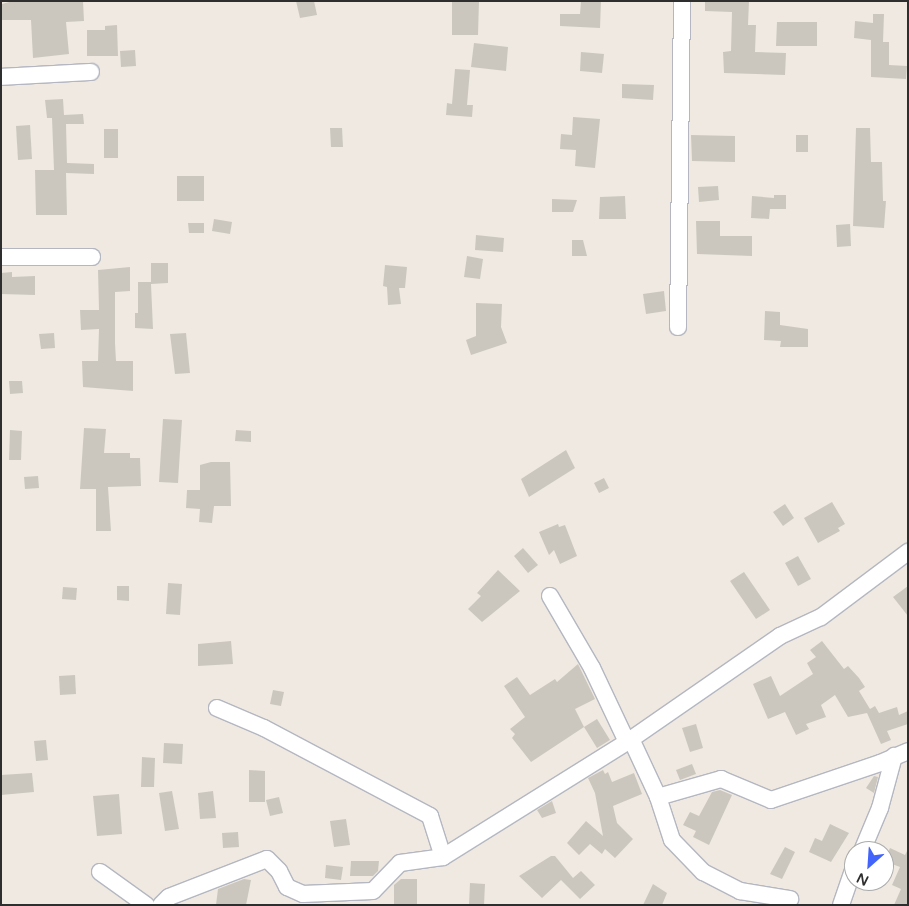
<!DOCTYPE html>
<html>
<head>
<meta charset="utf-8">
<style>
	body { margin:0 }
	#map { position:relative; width:909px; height:906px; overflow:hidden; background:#efe9e1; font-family:"Varela Round",sans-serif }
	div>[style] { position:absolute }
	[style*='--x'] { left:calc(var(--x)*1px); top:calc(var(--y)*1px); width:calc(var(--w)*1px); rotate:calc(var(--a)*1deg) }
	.building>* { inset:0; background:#cbc7bf }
	.roads { filter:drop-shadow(1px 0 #b4b7c1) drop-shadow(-1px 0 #b4b7c1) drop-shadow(0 1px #b4b7c1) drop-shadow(0 -1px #b4b7c1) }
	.minor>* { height:16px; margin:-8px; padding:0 8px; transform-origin:8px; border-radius:8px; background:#fff }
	span { translate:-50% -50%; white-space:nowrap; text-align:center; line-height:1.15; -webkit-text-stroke:4px #fff; paint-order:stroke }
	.frame { position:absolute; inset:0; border:2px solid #2e2e2e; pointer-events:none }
	.north { position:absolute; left:844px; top:841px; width:50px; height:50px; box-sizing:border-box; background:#fff; border:1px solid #ababab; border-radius:50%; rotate:206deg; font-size:14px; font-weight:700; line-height:20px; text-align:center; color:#2e2e2e }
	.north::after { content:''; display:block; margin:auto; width:18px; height:22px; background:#4264fb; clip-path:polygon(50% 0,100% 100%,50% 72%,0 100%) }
</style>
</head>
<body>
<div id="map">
	<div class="building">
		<i style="clip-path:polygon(13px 1px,83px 1px,84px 21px,66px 22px,69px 54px,33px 58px,31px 20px,2px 20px,2px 4px)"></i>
		<i style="clip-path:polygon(296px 1px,314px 1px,317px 15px,300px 18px)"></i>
		<i style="clip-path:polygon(452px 1px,479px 1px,478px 35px,452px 35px)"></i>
		<i style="clip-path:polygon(581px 1px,601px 1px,600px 28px,560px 26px,560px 14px,580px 14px)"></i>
		<i style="clip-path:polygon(705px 1px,749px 1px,748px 25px,756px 25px,755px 52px,786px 53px,785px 75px,724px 73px,723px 52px,731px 51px,732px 12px,705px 11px)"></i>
		<i style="clip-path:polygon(873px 14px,884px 14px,883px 42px,889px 42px,889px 65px,907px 66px,906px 79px,871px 77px,871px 40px,854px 38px,855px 21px,873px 23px)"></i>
		<i style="clip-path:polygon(777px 22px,817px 22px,817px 46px,776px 46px)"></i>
		<i style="clip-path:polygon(117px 25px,118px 56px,87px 56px,87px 30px,105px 30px,105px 26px)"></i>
		<i style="clip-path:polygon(474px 43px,508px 47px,506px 71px,471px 67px)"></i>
		<i style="clip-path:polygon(135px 50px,136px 66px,121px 67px,120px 51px)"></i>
		<i style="clip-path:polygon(581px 52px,604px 54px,602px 73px,580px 71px)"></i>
		<i style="clip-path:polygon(455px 69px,470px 70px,467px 105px,473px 105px,472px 117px,446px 115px,447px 103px,452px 104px)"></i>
		<i style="clip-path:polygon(622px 84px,654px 85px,653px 100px,622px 98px)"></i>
		<i style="clip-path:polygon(63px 99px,64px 115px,83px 114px,84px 124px,66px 124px,67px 163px,94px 164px,94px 174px,66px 173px,67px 215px,36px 215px,35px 170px,54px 170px,52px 118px,47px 118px,45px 100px)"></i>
		<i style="clip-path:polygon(573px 117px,600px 119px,595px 168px,575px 166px,576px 150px,560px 149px,561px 134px,572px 135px)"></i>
		<i style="clip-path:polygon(30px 125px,32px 159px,18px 160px,16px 126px)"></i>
		<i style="clip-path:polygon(330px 128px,342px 128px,343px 147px,331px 147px)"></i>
		<i style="clip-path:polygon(856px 128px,870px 128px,871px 162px,882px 162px,883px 201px,886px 201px,884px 228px,853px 226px)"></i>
		<i style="clip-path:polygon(104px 129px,118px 129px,118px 158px,104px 158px)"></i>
		<i style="clip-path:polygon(691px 135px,735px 136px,735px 162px,692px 161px)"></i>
		<i style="clip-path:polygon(796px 135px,808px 135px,808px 152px,796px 152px)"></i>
		<i style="clip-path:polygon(177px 176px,204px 176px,204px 201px,177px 201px)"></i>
		<i style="clip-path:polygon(718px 186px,719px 200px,699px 202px,698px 187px)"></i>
		<i style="clip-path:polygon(774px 195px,786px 195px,786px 209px,770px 209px,769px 219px,751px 218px,752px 196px,774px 198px)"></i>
		<i style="clip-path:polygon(625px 196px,626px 219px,599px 219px,600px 197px)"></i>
		<i style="clip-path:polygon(552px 199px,577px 200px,573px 212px,552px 212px)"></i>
		<i style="clip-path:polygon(214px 219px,232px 222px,230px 234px,212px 231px)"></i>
		<i style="clip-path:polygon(696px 221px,720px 221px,720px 236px,752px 236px,752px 256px,697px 254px)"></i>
		<i style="clip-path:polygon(188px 223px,204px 223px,204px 233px,189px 233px)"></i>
		<i style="clip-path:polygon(850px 224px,851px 246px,837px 247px,836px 225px)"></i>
		<i style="clip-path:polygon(476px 235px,504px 238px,503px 252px,475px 250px)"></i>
		<i style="clip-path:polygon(572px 240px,583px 240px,587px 256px,572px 256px)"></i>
		<i style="clip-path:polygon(467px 256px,483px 259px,480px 279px,464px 277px)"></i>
		<i style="clip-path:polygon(151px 263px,168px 263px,168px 283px,151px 284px,153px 329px,135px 328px,135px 313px,138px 313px,138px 282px,151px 282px)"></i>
		<i style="clip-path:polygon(385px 265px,407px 267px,405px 288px,399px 288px,401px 304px,388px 305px,387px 287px,383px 286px)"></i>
		<i style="clip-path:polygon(130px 267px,130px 291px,115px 292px,115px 343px,116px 361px,133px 361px,133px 391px,83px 387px,82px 361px,98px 361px,99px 329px,81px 330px,80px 310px,99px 310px,98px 270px)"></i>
		<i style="clip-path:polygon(12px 272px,12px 277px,35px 276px,35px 295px,1px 294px,1px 273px)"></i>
		<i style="clip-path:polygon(664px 291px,666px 311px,646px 314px,643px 294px)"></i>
		<i style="clip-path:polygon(476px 303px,502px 304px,501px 327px,507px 343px,471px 355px,466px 340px,476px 336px)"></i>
		<i style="clip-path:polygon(765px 311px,780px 312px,780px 325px,808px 329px,808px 347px,780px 347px,781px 341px,764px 340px)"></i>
		<i style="clip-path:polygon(54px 333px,55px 348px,41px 349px,39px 334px)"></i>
		<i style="clip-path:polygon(186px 333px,190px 373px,175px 374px,170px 334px)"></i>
		<i style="clip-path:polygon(9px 381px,22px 381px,23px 393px,10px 394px)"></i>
		<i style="clip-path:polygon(163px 419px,182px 420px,178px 483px,159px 482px)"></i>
		<i style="clip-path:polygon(84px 428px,106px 429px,104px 453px,130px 453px,130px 458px,140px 458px,141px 486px,108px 487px,111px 531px,96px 531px,96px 489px,80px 489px)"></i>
		<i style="clip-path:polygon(10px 430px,22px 431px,21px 460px,9px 460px)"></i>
		<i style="clip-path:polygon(236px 430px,251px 431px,251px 442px,235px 441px)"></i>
		<i style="clip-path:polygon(566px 450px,575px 468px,529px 497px,521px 479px)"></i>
		<i style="clip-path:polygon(211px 462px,230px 462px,231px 506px,214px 506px,212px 523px,199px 522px,200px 509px,186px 508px,187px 490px,200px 490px,200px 465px)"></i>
		<i style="clip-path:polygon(38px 476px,39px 488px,25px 489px,24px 477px)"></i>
		<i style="clip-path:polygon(604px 478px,609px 488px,599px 493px,594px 483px)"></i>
		<i style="clip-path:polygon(832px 502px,845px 524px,838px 528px,840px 531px,818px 543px,804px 518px)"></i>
		<i style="clip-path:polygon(785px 504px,794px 518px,783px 526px,773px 512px)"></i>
		<i style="clip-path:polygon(558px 524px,559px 527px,565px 525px,577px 556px,560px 564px,554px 550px,549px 555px,539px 532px)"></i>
		<i style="clip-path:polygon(523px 548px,538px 565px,528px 573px,514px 556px)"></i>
		<i style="clip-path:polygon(798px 556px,811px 579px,798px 586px,785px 563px)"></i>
		<i style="clip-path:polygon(498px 570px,520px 591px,482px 622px,468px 609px,481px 596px,477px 593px)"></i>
		<i style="clip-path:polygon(744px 572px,770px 610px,756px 619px,730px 581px)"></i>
		<i style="clip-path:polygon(168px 583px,182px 584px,180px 615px,166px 614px)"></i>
		<i style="clip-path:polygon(117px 586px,129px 586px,129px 601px,117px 600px)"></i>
		<i style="clip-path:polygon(908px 586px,908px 616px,893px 597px)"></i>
		<i style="clip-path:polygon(63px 587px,77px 588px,76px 600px,62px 599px)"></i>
		<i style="clip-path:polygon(231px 641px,233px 664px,198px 666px,198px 644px)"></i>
		<i style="clip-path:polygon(822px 641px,844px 669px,848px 666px,859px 678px,865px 687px,859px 691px,870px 709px,875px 706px,879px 713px,897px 707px,899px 715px,908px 711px,908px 724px,887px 731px,891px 740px,881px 744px,867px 713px,848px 717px,835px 695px,821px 705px,826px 717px,806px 724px,809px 729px,796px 735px,785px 712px,768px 719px,753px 684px,771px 676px,780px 696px,813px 674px,807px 663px,816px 657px,810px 650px)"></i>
		<i style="clip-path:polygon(578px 664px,595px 699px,575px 709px,584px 727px,597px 719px,610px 740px,597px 748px,584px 727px,531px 762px,512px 738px,515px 734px,510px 729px,525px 717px,504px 686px,517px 677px,530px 695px,555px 679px,557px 682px)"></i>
		<i style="clip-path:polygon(75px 675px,76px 694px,60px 695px,59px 676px)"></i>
		<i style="clip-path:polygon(273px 690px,284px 692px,281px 706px,270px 704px)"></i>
		<i style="clip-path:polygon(696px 724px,703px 748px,690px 752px,682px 728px)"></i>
		<i style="clip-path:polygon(46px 740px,48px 760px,36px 761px,34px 741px)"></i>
		<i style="clip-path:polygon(164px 743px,183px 744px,182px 764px,163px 763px)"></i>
		<i style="clip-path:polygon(142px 757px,155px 758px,154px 787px,141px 787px)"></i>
		<i style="clip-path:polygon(692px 764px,696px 774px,680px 780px,676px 770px)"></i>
		<i style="clip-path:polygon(249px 770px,265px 771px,265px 802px,249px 802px)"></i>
		<i style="clip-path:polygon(603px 770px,605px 774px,608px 772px,612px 782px,634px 773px,642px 794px,613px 806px,617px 823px,633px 839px,615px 858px,605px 849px,602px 854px,590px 844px,579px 855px,567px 843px,586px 821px,603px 836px,595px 793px,588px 778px)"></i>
		<i style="clip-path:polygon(32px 773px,34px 792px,1px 795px,1px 775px)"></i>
		<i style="clip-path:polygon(874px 776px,878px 777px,874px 793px,866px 788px)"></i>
		<i style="clip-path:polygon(720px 790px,732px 795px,709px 845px,693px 837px,696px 831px,683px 825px,690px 812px,699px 816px,712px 792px)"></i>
		<i style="clip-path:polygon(172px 791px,179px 829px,165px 831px,159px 793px)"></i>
		<i style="clip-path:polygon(213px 791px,216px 818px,200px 819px,198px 793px)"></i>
		<i style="clip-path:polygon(119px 794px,122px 834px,97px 836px,93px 796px)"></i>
		<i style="clip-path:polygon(279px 797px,283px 813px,270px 816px,266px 800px)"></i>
		<i style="clip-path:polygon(552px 801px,556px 813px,542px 818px,537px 810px)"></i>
		<i style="clip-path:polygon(346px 819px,350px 845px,334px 847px,330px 821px)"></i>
		<i style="clip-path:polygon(830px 824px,849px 833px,831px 862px,809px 852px,815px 838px,822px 841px)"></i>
		<i style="clip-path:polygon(238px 832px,239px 847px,223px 848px,222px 833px)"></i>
		<i style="clip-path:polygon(785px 847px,795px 852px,782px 879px,770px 874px)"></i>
		<i style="clip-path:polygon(890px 848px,905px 855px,908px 849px,908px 905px,894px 905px,901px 889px,892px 885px,900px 867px,884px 861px)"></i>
		<i style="clip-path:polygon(551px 856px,555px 856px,573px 878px,581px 871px,595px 885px,580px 899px,561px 880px,542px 898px,519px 876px)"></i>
		<i style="clip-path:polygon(351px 861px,379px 861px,378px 871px,373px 876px,350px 876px)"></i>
		<i style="clip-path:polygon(326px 865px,343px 867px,341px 880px,325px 878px)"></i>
		<i style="clip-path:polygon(244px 879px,251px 880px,246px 905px,216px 905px,218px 889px)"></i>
		<i style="clip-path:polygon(401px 879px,417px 879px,417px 905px,394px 905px,394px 885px)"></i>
		<i style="clip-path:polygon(470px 883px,485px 884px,484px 905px,469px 905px)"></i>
		<i style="clip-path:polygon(653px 884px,667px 893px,662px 905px,643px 905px)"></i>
	</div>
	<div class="roads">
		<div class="minor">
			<i style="--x:1;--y:77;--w:90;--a:-3.2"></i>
			<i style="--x:1;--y:257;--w:91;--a:0"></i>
			<i style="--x:678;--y:327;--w:326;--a:-89.3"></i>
			<i style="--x:550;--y:596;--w:83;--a:59.7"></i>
			<i style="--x:592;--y:668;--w:82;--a:64.7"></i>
			<i style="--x:627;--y:742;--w:186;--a:-34.7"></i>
			<i style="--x:780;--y:636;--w:45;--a:-24.9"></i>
			<i style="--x:821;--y:617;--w:109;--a:-36.8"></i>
			<i style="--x:217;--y:708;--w:51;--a:23.1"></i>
			<i style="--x:264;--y:728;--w:188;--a:27.9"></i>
			<i style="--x:430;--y:816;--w:43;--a:72.4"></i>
			<i style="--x:631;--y:739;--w:64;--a:65"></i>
			<i style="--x:658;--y:797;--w:45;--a:72"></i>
			<i style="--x:672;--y:840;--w:45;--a:45.9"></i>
			<i style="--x:703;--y:872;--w:42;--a:27.2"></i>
			<i style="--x:740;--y:891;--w:51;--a:9.1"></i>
			<i style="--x:658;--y:797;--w:66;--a:-15.9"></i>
			<i style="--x:721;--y:779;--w:54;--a:22.8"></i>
			<i style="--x:771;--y:800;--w:115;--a:-18.7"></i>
			<i style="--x:880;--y:763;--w:30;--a:-23"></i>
			<i style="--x:862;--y:851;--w:47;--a:-67.3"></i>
			<i style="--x:880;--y:808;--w:54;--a:-74.9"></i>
			<i style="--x:100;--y:872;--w:57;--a:35.7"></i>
			<i style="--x:161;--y:905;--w:11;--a:-45"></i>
			<i style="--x:169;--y:897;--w:105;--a:-21.2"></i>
			<i style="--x:267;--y:859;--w:17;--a:45"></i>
			<i style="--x:279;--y:871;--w:18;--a:63"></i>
			<i style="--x:287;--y:887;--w:17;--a:24"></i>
			<i style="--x:303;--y:894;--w:70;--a:-2.5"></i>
			<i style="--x:373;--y:891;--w:39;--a:-46"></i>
			<i style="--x:400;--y:863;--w:43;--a:-7.9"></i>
			<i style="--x:443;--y:857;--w:217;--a:-32"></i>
			<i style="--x:841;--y:905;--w:39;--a:-71"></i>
		</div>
	</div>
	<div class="frame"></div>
	<div class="north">N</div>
</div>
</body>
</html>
